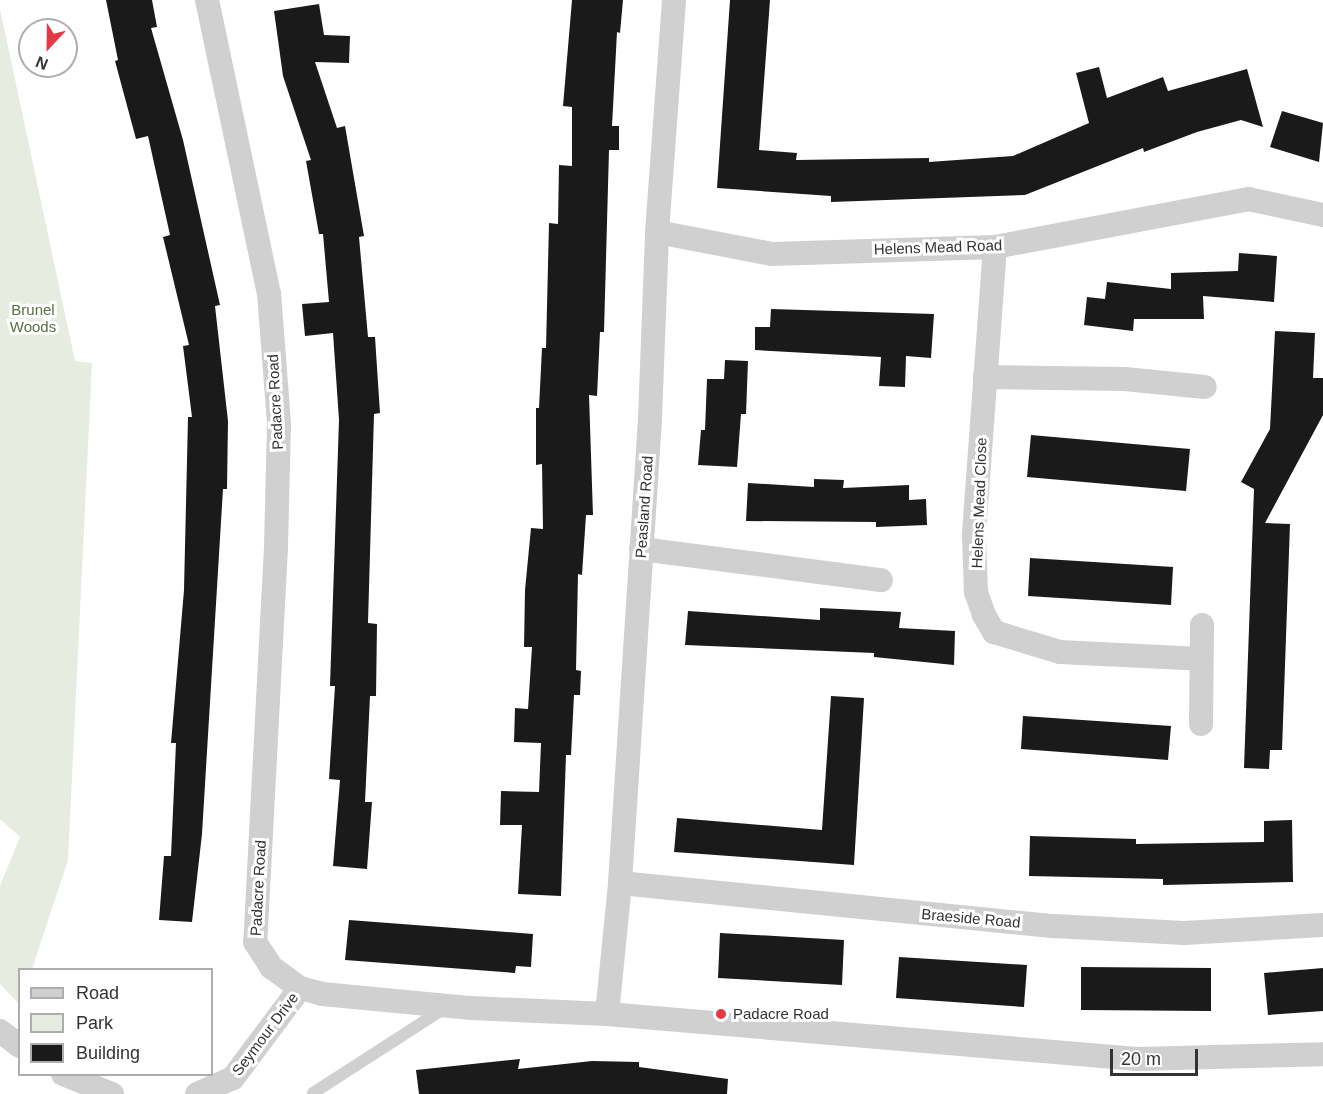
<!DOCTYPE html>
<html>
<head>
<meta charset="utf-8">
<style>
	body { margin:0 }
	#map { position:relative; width:1323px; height:1094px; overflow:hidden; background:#fff; font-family:Helvetica,sans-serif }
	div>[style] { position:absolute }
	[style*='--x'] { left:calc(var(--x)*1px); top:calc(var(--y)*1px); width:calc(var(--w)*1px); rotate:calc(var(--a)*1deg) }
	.green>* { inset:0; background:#e6ecdf }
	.building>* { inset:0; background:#1a1a1a }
	.service>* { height:12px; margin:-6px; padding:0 6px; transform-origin:6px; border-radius:6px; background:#d0d0d0 }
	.minor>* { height:24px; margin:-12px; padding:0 12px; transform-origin:12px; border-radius:12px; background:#d0d0d0 }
	.dots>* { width:16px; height:16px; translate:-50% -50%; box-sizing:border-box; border:3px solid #fff; border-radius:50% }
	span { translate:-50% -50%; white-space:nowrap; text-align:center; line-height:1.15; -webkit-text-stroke:6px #fff; paint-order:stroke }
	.street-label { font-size:15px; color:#333 }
	.park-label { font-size:15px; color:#56703f }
	.poi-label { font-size:15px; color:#333 }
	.left { translate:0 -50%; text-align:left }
	.legend { position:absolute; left:18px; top:968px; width:195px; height:108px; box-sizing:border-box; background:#fff; border:2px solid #adadad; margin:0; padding:8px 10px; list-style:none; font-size:18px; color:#333 }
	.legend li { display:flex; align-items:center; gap:12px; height:30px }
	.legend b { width:30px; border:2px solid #adadad }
	.north { position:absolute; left:18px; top:18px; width:60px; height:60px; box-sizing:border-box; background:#fff; border:2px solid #adadad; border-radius:50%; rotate:202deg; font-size:16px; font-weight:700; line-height:24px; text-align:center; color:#333 }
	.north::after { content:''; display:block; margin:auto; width:21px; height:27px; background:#e63946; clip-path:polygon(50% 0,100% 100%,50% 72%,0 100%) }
	.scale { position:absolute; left:1110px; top:1049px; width:88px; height:27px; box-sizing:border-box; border:3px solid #333; border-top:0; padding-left:8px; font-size:18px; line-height:21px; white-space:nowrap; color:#333; -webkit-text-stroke:4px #fff; paint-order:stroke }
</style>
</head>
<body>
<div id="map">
	<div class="green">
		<i style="clip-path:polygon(0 9px,75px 361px,92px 363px,68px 860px,32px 969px,20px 970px,19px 1004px,0 984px,0 886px,20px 837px,0 819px)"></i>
	</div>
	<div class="building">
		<i style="clip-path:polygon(106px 0,152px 0,157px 27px,151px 28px,183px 140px,220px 305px,215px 306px,228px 421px,227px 489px,223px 489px,202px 834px,192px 922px,159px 920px,164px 856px,171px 856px,176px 743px,171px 743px,184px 590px,188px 417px,192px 417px,183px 346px,189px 345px,163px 237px,170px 235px,148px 136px,136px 139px,115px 61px,118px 60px)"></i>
		<i style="clip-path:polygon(572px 0,623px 0,620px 33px,617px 32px,612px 126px,619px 126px,619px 150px,609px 150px,604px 332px,600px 332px,597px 396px,589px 395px,593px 515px,586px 515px,582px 575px,578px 574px,576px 670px,581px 671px,580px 695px,574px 695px,571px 755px,566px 755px,561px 896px,518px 894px,522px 825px,500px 825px,501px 791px,539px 792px,541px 743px,514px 742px,515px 708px,528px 709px,532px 647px,524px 647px,525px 590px,531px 528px,543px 529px,542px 464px,536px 465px,536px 408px,539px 408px,542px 348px,546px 348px,549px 223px,558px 224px,559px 165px,572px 166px,572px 107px,563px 106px)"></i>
		<i style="clip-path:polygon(730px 0,770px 0,759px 150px,797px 153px,796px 160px,929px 158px,929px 162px,1013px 156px,1089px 123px,1076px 73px,1099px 67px,1107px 98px,1163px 77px,1168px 91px,1247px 69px,1263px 127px,1241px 120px,1197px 132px,1144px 152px,1143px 148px,1025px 195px,831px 202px,831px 196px,717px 188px)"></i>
		<i style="clip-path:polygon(319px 4px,324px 35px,350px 36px,349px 63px,315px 62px,337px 128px,345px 126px,364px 236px,359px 237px,368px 337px,375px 337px,380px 413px,374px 414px,368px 623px,377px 624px,376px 696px,370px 696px,365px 802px,372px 802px,367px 869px,333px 866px,340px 780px,329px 779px,335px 686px,330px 686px,339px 420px,333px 333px,305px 336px,302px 304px,329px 302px,323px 234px,319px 234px,306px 161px,311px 160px,283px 76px,274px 11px)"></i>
		<i style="clip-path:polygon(1282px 111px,1323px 123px,1319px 162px,1270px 147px)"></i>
		<i style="clip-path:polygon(1239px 253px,1277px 256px,1274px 302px,1203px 296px,1204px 319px,1134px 319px,1133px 331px,1084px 325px,1087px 297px,1105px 299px,1107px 282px,1171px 289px,1171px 273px,1238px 271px)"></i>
		<i style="clip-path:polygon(771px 309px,934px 314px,931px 358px,906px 356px,905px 387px,879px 386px,881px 357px,755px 350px,755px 327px,770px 327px)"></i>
		<i style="clip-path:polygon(1275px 331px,1315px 333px,1313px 378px,1323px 378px,1323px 415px,1265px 523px,1290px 524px,1282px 750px,1270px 750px,1269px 769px,1244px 768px,1254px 489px,1241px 482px,1270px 429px)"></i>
		<i style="clip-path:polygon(725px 360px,748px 361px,746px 414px,741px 414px,737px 467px,698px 465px,701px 430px,705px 430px,707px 379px,724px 379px)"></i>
		<i style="clip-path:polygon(1031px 435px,1190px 449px,1186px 491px,1027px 477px)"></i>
		<i style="clip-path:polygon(814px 479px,844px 480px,843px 488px,909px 485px,909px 500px,926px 499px,927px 525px,876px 527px,876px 522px,746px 521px,748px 483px,814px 487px)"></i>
		<i style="clip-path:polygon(1030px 558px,1173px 567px,1171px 605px,1028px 596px)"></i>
		<i style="clip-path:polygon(820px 608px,901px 612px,899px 628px,955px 631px,954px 665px,874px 657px,874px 653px,685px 645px,688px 611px,820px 620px)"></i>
		<i style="clip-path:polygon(831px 696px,864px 698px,854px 865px,674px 852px,677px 818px,822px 830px)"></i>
		<i style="clip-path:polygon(1023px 716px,1171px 726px,1168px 760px,1021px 749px)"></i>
		<i style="clip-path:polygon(1292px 820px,1293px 882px,1163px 885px,1163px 879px,1029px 876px,1030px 836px,1136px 839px,1136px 844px,1264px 842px,1264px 821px)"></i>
		<i style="clip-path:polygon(349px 920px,533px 934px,531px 967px,516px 966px,515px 973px,345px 960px)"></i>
		<i style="clip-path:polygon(720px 933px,844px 940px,842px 985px,718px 978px)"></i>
		<i style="clip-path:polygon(899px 957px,1027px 965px,1024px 1007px,896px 998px)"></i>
		<i style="clip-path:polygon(1081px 967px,1211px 968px,1211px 1011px,1081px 1010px)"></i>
		<i style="clip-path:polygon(1323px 968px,1323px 1011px,1268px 1015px,1264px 973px)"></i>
		<i style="clip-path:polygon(520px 1059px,518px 1069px,592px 1061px,639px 1062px,639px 1067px,728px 1079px,727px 1094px,419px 1094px,416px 1070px)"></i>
	</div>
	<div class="service">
		<i style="--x:313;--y:1093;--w:157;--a:-32.8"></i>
	</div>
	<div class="minor">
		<i style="--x:207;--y:0;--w:299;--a:78.1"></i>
		<i style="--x:269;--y:293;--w:131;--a:85.6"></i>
		<i style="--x:279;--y:424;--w:123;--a:91.4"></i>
		<i style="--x:276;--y:547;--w:396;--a:93"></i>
		<i style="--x:255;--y:942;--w:30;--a:57"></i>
		<i style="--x:271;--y:967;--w:36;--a:36"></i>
		<i style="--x:300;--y:988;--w:23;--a:15"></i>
		<i style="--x:322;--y:994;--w:150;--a:5.4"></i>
		<i style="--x:471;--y:1008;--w:136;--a:2.5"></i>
		<i style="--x:607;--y:1014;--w:532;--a:4.85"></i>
		<i style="--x:1137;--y:1059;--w:186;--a:-1.5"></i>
		<i style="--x:657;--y:232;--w:117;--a:10.8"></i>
		<i style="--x:772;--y:254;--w:223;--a:-1.8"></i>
		<i style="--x:995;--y:247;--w:258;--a:-10.7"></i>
		<i style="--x:1248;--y:199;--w:77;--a:12"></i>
		<i style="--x:995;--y:247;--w:290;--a:94.2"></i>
		<i style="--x:974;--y:536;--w:56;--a:88"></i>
		<i style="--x:976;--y:592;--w:24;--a:71"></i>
		<i style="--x:984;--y:615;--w:20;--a:60"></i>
		<i style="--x:994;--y:632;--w:69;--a:16.9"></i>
		<i style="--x:1060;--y:652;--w:141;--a:2.8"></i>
		<i style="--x:985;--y:377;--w:140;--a:0.8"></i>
		<i style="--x:1125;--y:379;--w:80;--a:5.7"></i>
		<i style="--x:641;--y:549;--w:242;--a:7.4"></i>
		<i style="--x:1201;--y:724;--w:99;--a:-89.4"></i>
		<i style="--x:620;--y:883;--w:436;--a:5.7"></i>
		<i style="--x:1054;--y:926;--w:130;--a:3.1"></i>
		<i style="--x:1184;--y:933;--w:139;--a:-3.3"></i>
		<i style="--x:607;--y:1014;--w:132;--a:-84.3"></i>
		<i style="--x:620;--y:883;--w:466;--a:-86.3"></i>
		<i style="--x:650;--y:418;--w:186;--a:-87.8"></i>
		<i style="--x:657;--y:232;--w:233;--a:-85.8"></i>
		<i style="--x:0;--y:1031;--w:25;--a:37"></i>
		<i style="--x:63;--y:1074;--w:53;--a:22.2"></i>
		<i style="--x:197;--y:1094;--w:39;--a:-24"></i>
		<i style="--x:233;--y:1078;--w:112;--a:-53.3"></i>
	</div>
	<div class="dots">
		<i style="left:721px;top:1014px;background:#e63946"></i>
	</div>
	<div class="street-label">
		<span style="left:938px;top:247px;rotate:-2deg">Helens Mead Road</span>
		<span style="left:275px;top:402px;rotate:-93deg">Padacre Road</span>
		<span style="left:979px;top:503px;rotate:-88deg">Helens Mead Close</span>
		<span style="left:644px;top:507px;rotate:-86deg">Peasland Road</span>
		<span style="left:258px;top:888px;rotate:-87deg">Padacre Road</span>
		<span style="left:971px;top:918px;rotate:5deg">Braeside Road</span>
		<span style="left:265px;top:1034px;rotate:-53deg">Seymour Drive</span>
	</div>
	<div class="park-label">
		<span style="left:33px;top:318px">Brunel<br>Woods</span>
	</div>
	<div class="poi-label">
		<span class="left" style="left:733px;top:1014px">Padacre Road</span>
	</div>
	<ul class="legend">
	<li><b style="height:8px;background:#d0d0d0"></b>Road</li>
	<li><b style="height:16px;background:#e6ecdf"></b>Park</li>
	<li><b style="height:16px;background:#1a1a1a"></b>Building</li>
	</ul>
	<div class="north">N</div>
	<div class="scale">20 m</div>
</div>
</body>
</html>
